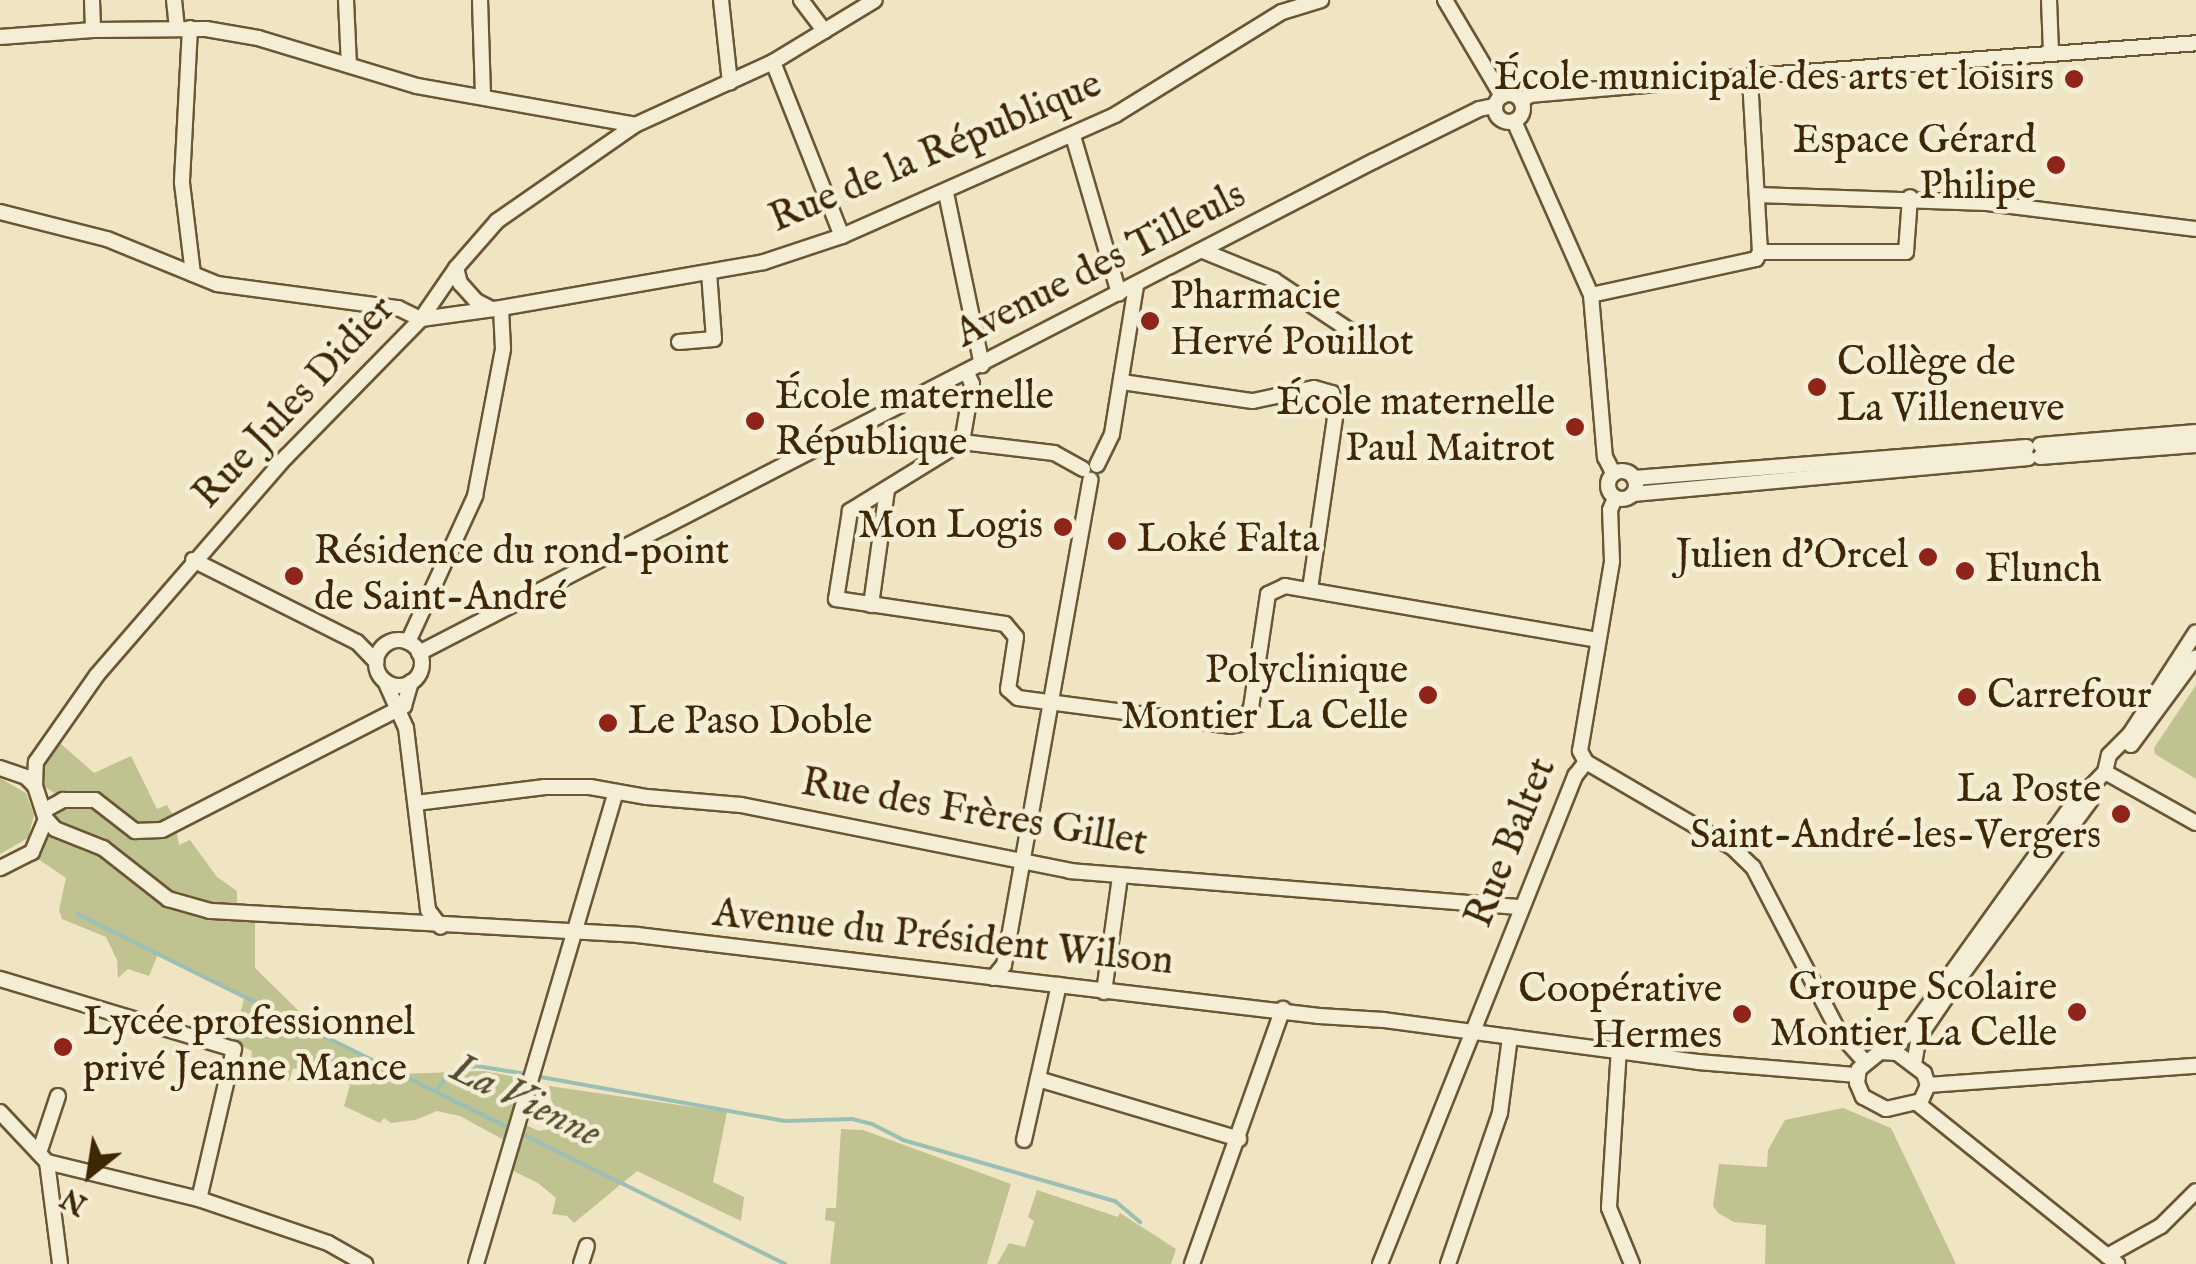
<!DOCTYPE html>
<html>
<head>
<meta charset="utf-8">
<style>
	body { margin:0 }
	#map { position:relative; width:2196px; height:1264px; overflow:hidden; background:#f0e5c2; font-family:"IM FELL English",serif }
	div>[style] { position:absolute }
	[style*='--x'] { left:calc(var(--x)*1px); top:calc(var(--y)*1px); width:calc(var(--w)*1px); rotate:calc(var(--a)*1deg) }
	.green>* { inset:0; background:#c0c28f }
	.stream>* { height:4px; margin:-2px; padding:0 2px; transform-origin:2px; border-radius:2px; background:#9abfb5 }
	.roads { filter:drop-shadow(2px 0 #6b5634) drop-shadow(-2px 0 #6b5634) drop-shadow(0 2px #6b5634) drop-shadow(0 -2px #6b5634) }
	.minor>* { height:14px; margin:-7px; padding:0 7px; transform-origin:7px; border-radius:7px; background:#f5eed7 }
	.minor>.ring { margin:-7px; padding:0; box-sizing:content-box; background:none; border:14px solid #f5eed7; border-radius:50% }
	.dots>* { width:28px; height:28px; translate:-50% -50%; box-sizing:border-box; border:5px solid #f5eed7; border-radius:50% }
	span { translate:-50% -50%; white-space:nowrap; text-align:center; line-height:1.15; -webkit-text-stroke:9px #f5eed7; paint-order:stroke }
	.poi-label { font-size:40px; color:#3f2705 }
	.right { translate:-100% -50%; text-align:right }
	.left { translate:0 -50%; text-align:left }
	.street-label { font-size:40px; color:#3f2705 }
	.water-label { font-size:42px; color:#564d31; font-style:italic }
	.north { position:absolute; left:40px; top:1124px; width:100px; height:100px; -webkit-text-stroke:8px #f5eed7; paint-order:stroke; rotate:210deg; font-size:28px; font-weight:700; line-height:40px; text-align:center; color:#3f2705 }
	.north::after { content:''; display:block; margin:auto; width:35px; height:45px; background:#3f2705; clip-path:polygon(50% 0,100% 100%,50% 72%,0 100%) }
</style>
</head>
<body>
<div id="map">
	<div class="green">
		<i style="clip-path:polygon(2196px 685px,2196px 779px,2155px 754px,2154px 748px)"></i>
		<i style="clip-path:polygon(60px 743px,94px 773px,131px 756px,157px 809px,167px 805px,174px 817px,179px 845px,190px 840px,217px 877px,237px 891px,237px 920px,255px 922px,255px 968px,309px 1021px,307px 1028px,399px 1074px,484px 1071px,525px 1079px,513px 1119px,539px 1131px,556px 1128px,549px 1086px,727px 1112px,713px 1182px,744px 1197px,741px 1221px,637px 1171px,574px 1223px,567px 1216px,552px 1214px,556px 1198px,538px 1183px,509px 1169px,504px 1140px,460px 1116px,437px 1111px,415px 1120px,391px 1123px,384px 1118px,380px 1123px,344px 1106px,350px 1085px,293px 1068px,289px 1081px,249px 1074px,252px 1051px,233px 1042px,244px 999px,157px 956px,149px 976px,128px 969px,118px 978px,117px 960px,106px 937px,62px 919px,59px 910px,66px 878px,38px 859px,55px 816px,63px 808px,59px 796px,45px 787px,39px 769px)"></i>
		<i style="clip-path:polygon(0 778px,26px 793px,34px 815px,28px 838px,0 854px)"></i>
		<i style="clip-path:polygon(1843px 1108px,1891px 1128px,1956px 1264px,1765px 1264px,1766px 1225px,1734px 1222px,1718px 1213px,1713px 1206px,1719px 1164px,1767px 1167px,1768px 1150px,1785px 1120px)"></i>
		<i style="clip-path:polygon(841px 1129px,863px 1130px,1011px 1184px,987px 1264px,830px 1264px,835px 1222px,825px 1220px,826px 1208px,836px 1208px)"></i>
		<i style="clip-path:polygon(1037px 1190px,1118px 1217px,1120px 1213px,1176px 1249px,1171px 1264px,997px 1264px,1009px 1243px,1025px 1247px,1034px 1221px,1028px 1217px)"></i>
	</div>
	<div class="stream">
		<i style="--x:78;--y:914;--w:484;--a:26.4"></i>
		<i style="--x:535;--y:1076;--w:254;--a:10.2"></i>
		<i style="--x:785;--y:1121;--w:67;--a:-1.7"></i>
		<i style="--x:852;--y:1119;--w:21;--a:14"></i>
		<i style="--x:872;--y:1124;--w:35;--a:27"></i>
		<i style="--x:903;--y:1140;--w:221;--a:16.1"></i>
		<i style="--x:1115;--y:1201;--w:33;--a:40"></i>
		<i style="--x:436;--y:1090;--w:27;--a:-48"></i>
		<i style="--x:454;--y:1070;--w:23;--a:-10"></i>
		<i style="--x:477;--y:1066;--w:50;--a:9.3"></i>
		<i style="--x:520;--y:1133;--w:296;--a:26.3"></i>
	</div>
	<div class="roads">
		<div class="minor">
			<i style="--x:92;--y:0;--w:30;--a:88"></i>
			<i style="--x:174;--y:0;--w:27;--a:84"></i>
			<i style="--x:346;--y:0;--w:65;--a:87.4"></i>
			<i style="--x:480;--y:0;--w:96;--a:88.2"></i>
			<i style="--x:721;--y:0;--w:83;--a:83.8"></i>
			<i style="--x:801;--y:0;--w:39;--a:53"></i>
			<i style="--x:1445;--y:0;--w:112;--a:59.3"></i>
			<i style="--x:2049;--y:0;--w:53;--a:87.8"></i>
			<i style="--x:190;--y:28;--w:155;--a:93"></i>
			<i style="--x:182;--y:183;--w:92;--a:83.1"></i>
			<i style="--x:0;--y:37;--w:93;--a:-4.3"></i>
			<i style="--x:93;--y:30;--w:113;--a:-0.5"></i>
			<i style="--x:206;--y:29;--w:53;--a:9.8"></i>
			<i style="--x:258;--y:38;--w:166;--a:16.8"></i>
			<i style="--x:417;--y:86;--w:221;--a:10.1"></i>
			<i style="--x:635;--y:125;--w:152;--a:-24.5"></i>
			<i style="--x:773;--y:62;--w:119;--a:-31.3"></i>
			<i style="--x:773;--y:62;--w:187;--a:68.4"></i>
			<i class="ring" style="left:1495px;top:94px;width:14px;height:14px"></i>
			<i style="--x:1521;--y:101;--w:11;--a:-34"></i>
			<i style="--x:1530;--y:95;--w:221;--a:-4.9"></i>
			<i style="--x:1750;--y:76;--w:447;--a:-4.2"></i>
			<i style="--x:1514;--y:121;--w:190;--a:66.1"></i>
			<i style="--x:1591;--y:295;--w:163;--a:85.1"></i>
			<i style="--x:1605;--y:457;--w:18;--a:63"></i>
			<i style="--x:1073;--y:136;--w:164;--a:73.7"></i>
			<i style="--x:946;--y:193;--w:176;--a:78.2"></i>
			<i style="--x:1757;--y:195;--w:230;--a:2"></i>
			<i style="--x:1987;--y:203;--w:211;--a:7.1"></i>
			<i style="--x:0;--y:212;--w:110;--a:14.2"></i>
			<i style="--x:107;--y:239;--w:119;--a:22.2"></i>
			<i style="--x:217;--y:284;--w:183;--a:7.6"></i>
			<i style="--x:398;--y:308;--w:25;--a:26"></i>
			<i style="--x:421;--y:319;--w:81;--a:-7.8"></i>
			<i style="--x:501;--y:308;--w:267;--a:-9.9"></i>
			<i style="--x:764;--y:262;--w:82;--a:-18.4"></i>
			<i style="--x:842;--y:236;--w:299;--a:-23.9"></i>
			<i style="--x:1115;--y:115;--w:196;--a:-31.7"></i>
			<i style="--x:1282;--y:12;--w:41;--a:-17.1"></i>
			<i style="--x:1203;--y:251;--w:77;--a:22.2"></i>
			<i style="--x:1274;--y:280;--w:119;--a:33.7"></i>
			<i style="--x:1760;--y:252;--w:146;--a:0"></i>
			<i style="--x:1906;--y:252;--w:55;--a:-85.8"></i>
			<i style="--x:456;--y:268;--w:16;--a:75"></i>
			<i style="--x:460;--y:283;--w:24;--a:48"></i>
			<i style="--x:476;--y:301;--w:18;--a:27"></i>
			<i style="--x:1591;--y:295;--w:169;--a:-12.3"></i>
			<i style="--x:1756;--y:259;--w:8;--a:-60"></i>
			<i style="--x:1760;--y:252;--w:176;--a:-93.3"></i>
			<i style="--x:679;--y:342;--w:35;--a:-5"></i>
			<i style="--x:714;--y:339;--w:66;--a:-94.3"></i>
			<i style="--x:1122;--y:382;--w:132;--a:8.3"></i>
			<i style="--x:1253;--y:401;--w:62;--a:-12"></i>
			<i style="--x:1314;--y:388;--w:19;--a:16"></i>
			<i style="--x:1332;--y:393;--w:18;--a:77"></i>
			<i style="--x:1336;--y:411;--w:181;--a:98.3"></i>
			<i style="--x:962;--y:442;--w:59;--a:-80.2"></i>
			<i style="--x:972;--y:384;--w:12;--a:-114"></i>
			<i style="--x:2040;--y:445;--w:157;--a:-4.8"></i>
			<i style="--x:2040;--y:457;--w:156;--a:-4.4"></i>
			<i style="--x:1097;--y:465;--w:34;--a:-64"></i>
			<i style="--x:1112;--y:434;--w:151;--a:-80.8"></i>
			<i style="--x:1083;--y:469;--w:33;--a:-151"></i>
			<i style="--x:1054;--y:453;--w:93;--a:-173.2"></i>
			<i style="--x:962;--y:442;--w:132;--a:148.4"></i>
			<i style="--x:850;--y:511;--w:89;--a:99"></i>
			<i style="--x:836;--y:599;--w:171;--a:8.4"></i>
			<i style="--x:1005;--y:624;--w:17;--a:50"></i>
			<i style="--x:1016;--y:637;--w:53;--a:98.7"></i>
			<i style="--x:1008;--y:689;--w:13;--a:42"></i>
			<i style="--x:1018;--y:698;--w:214;--a:7.5"></i>
			<i style="--x:1230;--y:726;--w:10;--a:-11"></i>
			<i style="--x:1240;--y:724;--w:19;--a:-55"></i>
			<i style="--x:1251;--y:708;--w:115;--a:-81.5"></i>
			<i style="--x:1268;--y:594;--w:19;--a:-25"></i>
			<i style="--x:1285;--y:586;--w:317;--a:9.8"></i>
			<i class="ring" style="left:1608px;top:471px;width:14px;height:14px"></i>
			<i style="--x:1634;--y:478;--w:394;--a:-4.5"></i>
			<i style="--x:1633;--y:494;--w:397;--a:-5.2"></i>
			<i style="--x:193;--y:560;--w:183;--a:26.6"></i>
			<i style="--x:357;--y:642;--w:28;--a:46"></i>
			<i style="--x:871;--y:605;--w:117;--a:-82.1"></i>
			<i class="ring" style="left:376px;top:640px;width:32px;height:32px"></i>
			<i style="--x:408;--y:642;--w:161;--a:-65.3"></i>
			<i style="--x:475;--y:496;--w:150;--a:-79.2"></i>
			<i style="--x:503;--y:349;--w:41;--a:-92.8"></i>
			<i style="--x:419;--y:653;--w:1074;--a:-27.26"></i>
			<i style="--x:1374;--y:161;--w:117;--a:-26.3"></i>
			<i style="--x:1479;--y:109;--w:16;--a:-11"></i>
			<i style="--x:385;--y:681;--w:51;--a:65.9"></i>
			<i style="--x:406;--y:728;--w:183;--a:83.1"></i>
			<i style="--x:428;--y:910;--w:21;--a:53"></i>
			<i style="--x:2131;--y:745;--w:109;--a:-53.5"></i>
			<i style="--x:1586;--y:762;--w:170;--a:30.3"></i>
			<i style="--x:1733;--y:848;--w:28;--a:44"></i>
			<i style="--x:1753;--y:867;--w:188;--a:62.5"></i>
			<i style="--x:1840;--y:1034;--w:36;--a:48"></i>
			<i style="--x:1586;--y:762;--w:13;--a:-119"></i>
			<i style="--x:1580;--y:751;--w:193;--a:-80.4"></i>
			<i style="--x:1612;--y:561;--w:51;--a:-92.2"></i>
			<i style="--x:1610;--y:510;--w:13;--a:-67"></i>
			<i style="--x:0;--y:768;--w:28;--a:19"></i>
			<i style="--x:26;--y:777;--w:13;--a:45"></i>
			<i style="--x:35;--y:786;--w:35;--a:72"></i>
			<i style="--x:46;--y:819;--w:36;--a:113"></i>
			<i style="--x:32;--y:852;--w:36;--a:153"></i>
			<i style="--x:2105;--y:772;--w:104;--a:29.3"></i>
			<i style="--x:35;--y:786;--w:24;--a:-88"></i>
			<i style="--x:36;--y:762;--w:106;--a:-55"></i>
			<i style="--x:97;--y:675;--w:289;--a:-49.1"></i>
			<i style="--x:286;--y:457;--w:193;--a:-45.6"></i>
			<i style="--x:421;--y:319;--w:62;--a:-55.5"></i>
			<i style="--x:456;--y:268;--w:62;--a:-48.9"></i>
			<i style="--x:497;--y:221;--w:168;--a:-34.8"></i>
			<i style="--x:416;--y:803;--w:130;--a:-7.1"></i>
			<i style="--x:545;--y:787;--w:45;--a:0"></i>
			<i style="--x:590;--y:787;--w:58;--a:10"></i>
			<i style="--x:647;--y:797;--w:94;--a:4.9"></i>
			<i style="--x:741;--y:805;--w:336;--a:11.3"></i>
			<i style="--x:1070;--y:871;--w:452;--a:4.6"></i>
			<i style="--x:45;--y:810;--w:21;--a:-29"></i>
			<i style="--x:63;--y:800;--w:32;--a:0"></i>
			<i style="--x:95;--y:800;--w:51;--a:37.8"></i>
			<i style="--x:135;--y:831;--w:27;--a:-2"></i>
			<i style="--x:162;--y:830;--w:272;--a:-27.1"></i>
			<i style="--x:404;--y:706;--w:25;--a:-74"></i>
			<i style="--x:46;--y:819;--w:13;--a:48"></i>
			<i style="--x:55;--y:829;--w:52;--a:21.6"></i>
			<i style="--x:103;--y:848;--w:83;--a:38.1"></i>
			<i style="--x:168;--y:899;--w:44;--a:15.9"></i>
			<i style="--x:210;--y:911;--w:428;--a:3.2"></i>
			<i style="--x:637;--y:935;--w:687;--a:6.77"></i>
			<i style="--x:1319;--y:1016;--w:65;--a:3.5"></i>
			<i style="--x:1384;--y:1020;--w:317;--a:7.6"></i>
			<i style="--x:1698;--y:1062;--w:160;--a:4.7"></i>
			<i style="--x:993;--y:978;--w:17;--a:-50"></i>
			<i style="--x:1004;--y:965;--w:493;--a:-79.9"></i>
			<i style="--x:0;--y:979;--w:244;--a:16.7"></i>
			<i style="--x:234;--y:1049;--w:154;--a:103.1"></i>
			<i style="--x:1104;--y:992;--w:117;--a:-82.1"></i>
			<i style="--x:1619;--y:1048;--w:160;--a:93.6"></i>
			<i style="--x:1609;--y:1208;--w:61;--a:67.7"></i>
			<i style="--x:1888;--y:1051;--w:25;--a:-40"></i>
			<i style="--x:1907;--y:1035;--w:279;--a:-54.3"></i>
			<i style="--x:2070;--y:808;--w:50;--a:-45.8"></i>
			<i style="--x:2105;--y:772;--w:17;--a:-77"></i>
			<i style="--x:2109;--y:755;--w:30;--a:-45"></i>
			<i style="--x:2130;--y:734;--w:121;--a:-57.1"></i>
			<i style="--x:1880;--y:1052;--w:17;--a:3"></i>
			<i style="--x:1897;--y:1053;--w:34;--a:37"></i>
			<i style="--x:1924;--y:1073;--w:13;--a:72"></i>
			<i style="--x:1928;--y:1085;--w:17;--a:114"></i>
			<i style="--x:1921;--y:1101;--w:36;--a:167"></i>
			<i style="--x:1886;--y:1109;--w:26;--a:-152"></i>
			<i style="--x:1863;--y:1097;--w:15;--a:-113"></i>
			<i style="--x:1857;--y:1083;--w:14;--a:-82"></i>
			<i style="--x:1859;--y:1069;--w:27;--a:-39"></i>
			<i style="--x:1914;--y:1064;--w:27;--a:-80"></i>
			<i style="--x:1919;--y:1037;--w:73;--a:-55.7"></i>
			<i style="--x:1960;--y:977;--w:219;--a:-53.5"></i>
			<i style="--x:1038;--y:1079;--w:210;--a:16.6"></i>
			<i style="--x:1928;--y:1085;--w:269;--a:-4.1"></i>
			<i style="--x:1917;--y:1103;--w:257;--a:38.8"></i>
			<i style="--x:0;--y:1112;--w:69;--a:46.8"></i>
			<i style="--x:47;--y:1162;--w:103;--a:82.7"></i>
			<i style="--x:1024;--y:1140;--w:159;--a:-77.3"></i>
			<i style="--x:39;--y:1153;--w:60;--a:-71.6"></i>
			<i style="--x:47;--y:1162;--w:156;--a:13.7"></i>
			<i style="--x:199;--y:1199;--w:136;--a:18.8"></i>
			<i style="--x:328;--y:1243;--w:43;--a:29.6"></i>
			<i style="--x:2107;--y:1256;--w:62;--a:-29.1"></i>
			<i style="--x:2161;--y:1226;--w:49;--a:-45"></i>
			<i style="--x:476;--y:1264;--w:492;--a:-73.5"></i>
			<i style="--x:581;--y:1264;--w:19;--a:-72"></i>
			<i style="--x:1192;--y:1264;--w:271;--a:-70.4"></i>
			<i style="--x:1380;--y:1264;--w:526;--a:-68.22"></i>
			<i style="--x:1575;--y:776;--w:18;--a:-52"></i>
			<i style="--x:1448;--y:1264;--w:160;--a:-71"></i>
			<i style="--x:1500;--y:1113;--w:77;--a:-82.5"></i>
		</div>
	</div>
	<div class="dots">
		<i style="left:2074px;top:79px;background:#8f2418"></i>
		<i style="left:2056px;top:165px;background:#8f2418"></i>
		<i style="left:1150px;top:321px;background:#8f2418"></i>
		<i style="left:1817px;top:387px;background:#8f2418"></i>
		<i style="left:755px;top:421px;background:#8f2418"></i>
		<i style="left:1575px;top:427px;background:#8f2418"></i>
		<i style="left:1063px;top:527px;background:#8f2418"></i>
		<i style="left:1117px;top:541px;background:#8f2418"></i>
		<i style="left:1928px;top:557px;background:#8f2418"></i>
		<i style="left:1965px;top:571px;background:#8f2418"></i>
		<i style="left:294px;top:576px;background:#8f2418"></i>
		<i style="left:1428px;top:695px;background:#8f2418"></i>
		<i style="left:1967px;top:697px;background:#8f2418"></i>
		<i style="left:608px;top:723px;background:#8f2418"></i>
		<i style="left:2121px;top:814px;background:#8f2418"></i>
		<i style="left:2077px;top:1012px;background:#8f2418"></i>
		<i style="left:1742px;top:1014px;background:#8f2418"></i>
		<i style="left:63px;top:1047px;background:#8f2418"></i>
	</div>
	<div class="poi-label">
		<span class="right" style="left:2054px;top:79px">École municipale des arts et loisirs</span>
		<span class="right" style="left:2036px;top:165px">Espace Gérard<br>Philipe</span>
		<span class="left" style="left:1170px;top:321px">Pharmacie<br>Hervé Pouillot</span>
		<span class="left" style="left:1837px;top:387px">Collège de<br>La Villeneuve</span>
		<span class="left" style="left:775px;top:421px">École maternelle<br>République</span>
		<span class="right" style="left:1555px;top:427px">École maternelle<br>Paul Maitrot</span>
		<span class="right" style="left:1043px;top:527px">Mon Logis</span>
		<span class="left" style="left:1137px;top:541px">Loké Falta</span>
		<span class="left" style="left:314px;top:576px">Résidence du rond-point<br>de Saint-André</span>
		<span class="right" style="left:1908px;top:557px">Julien d'Orcel</span>
		<span class="left" style="left:1985px;top:571px">Flunch</span>
		<span class="right" style="left:1408px;top:695px">Polyclinique<br>Montier La Celle</span>
		<span class="left" style="left:1987px;top:697px">Carrefour</span>
		<span class="left" style="left:628px;top:723px">Le Paso Doble</span>
		<span class="right" style="left:2101px;top:814px">La Poste<br>Saint-André-les-Vergers</span>
		<span class="right" style="left:2057px;top:1012px">Groupe Scolaire<br>Montier La Celle</span>
		<span class="right" style="left:1722px;top:1014px">Coopérative<br>Hermes</span>
		<span class="left" style="left:83px;top:1047px">Lycée professionnel<br>privé Jeanne Mance</span>
	</div>
	<div class="street-label">
		<span style="left:936px;top:153px;rotate:-23deg">Rue de la République</span>
		<span style="left:1101px;top:266px;rotate:-27deg">Avenue des Tilleuls</span>
		<span style="left:295px;top:403px;rotate:-47deg">Rue Jules Didier</span>
		<span style="left:974px;top:814px;rotate:10deg">Rue des Frères Gillet</span>
		<span style="left:1512px;top:843px;rotate:-68deg">Rue Baltet</span>
		<span style="left:943px;top:939px;rotate:6deg">Avenue du Président Wilson</span>
	</div>
	<div class="water-label">
		<span style="left:525px;top:1102px;rotate:26deg">La Vienne</span>
	</div>
	<div class="north">N</div>
</div>
</body>
</html>
